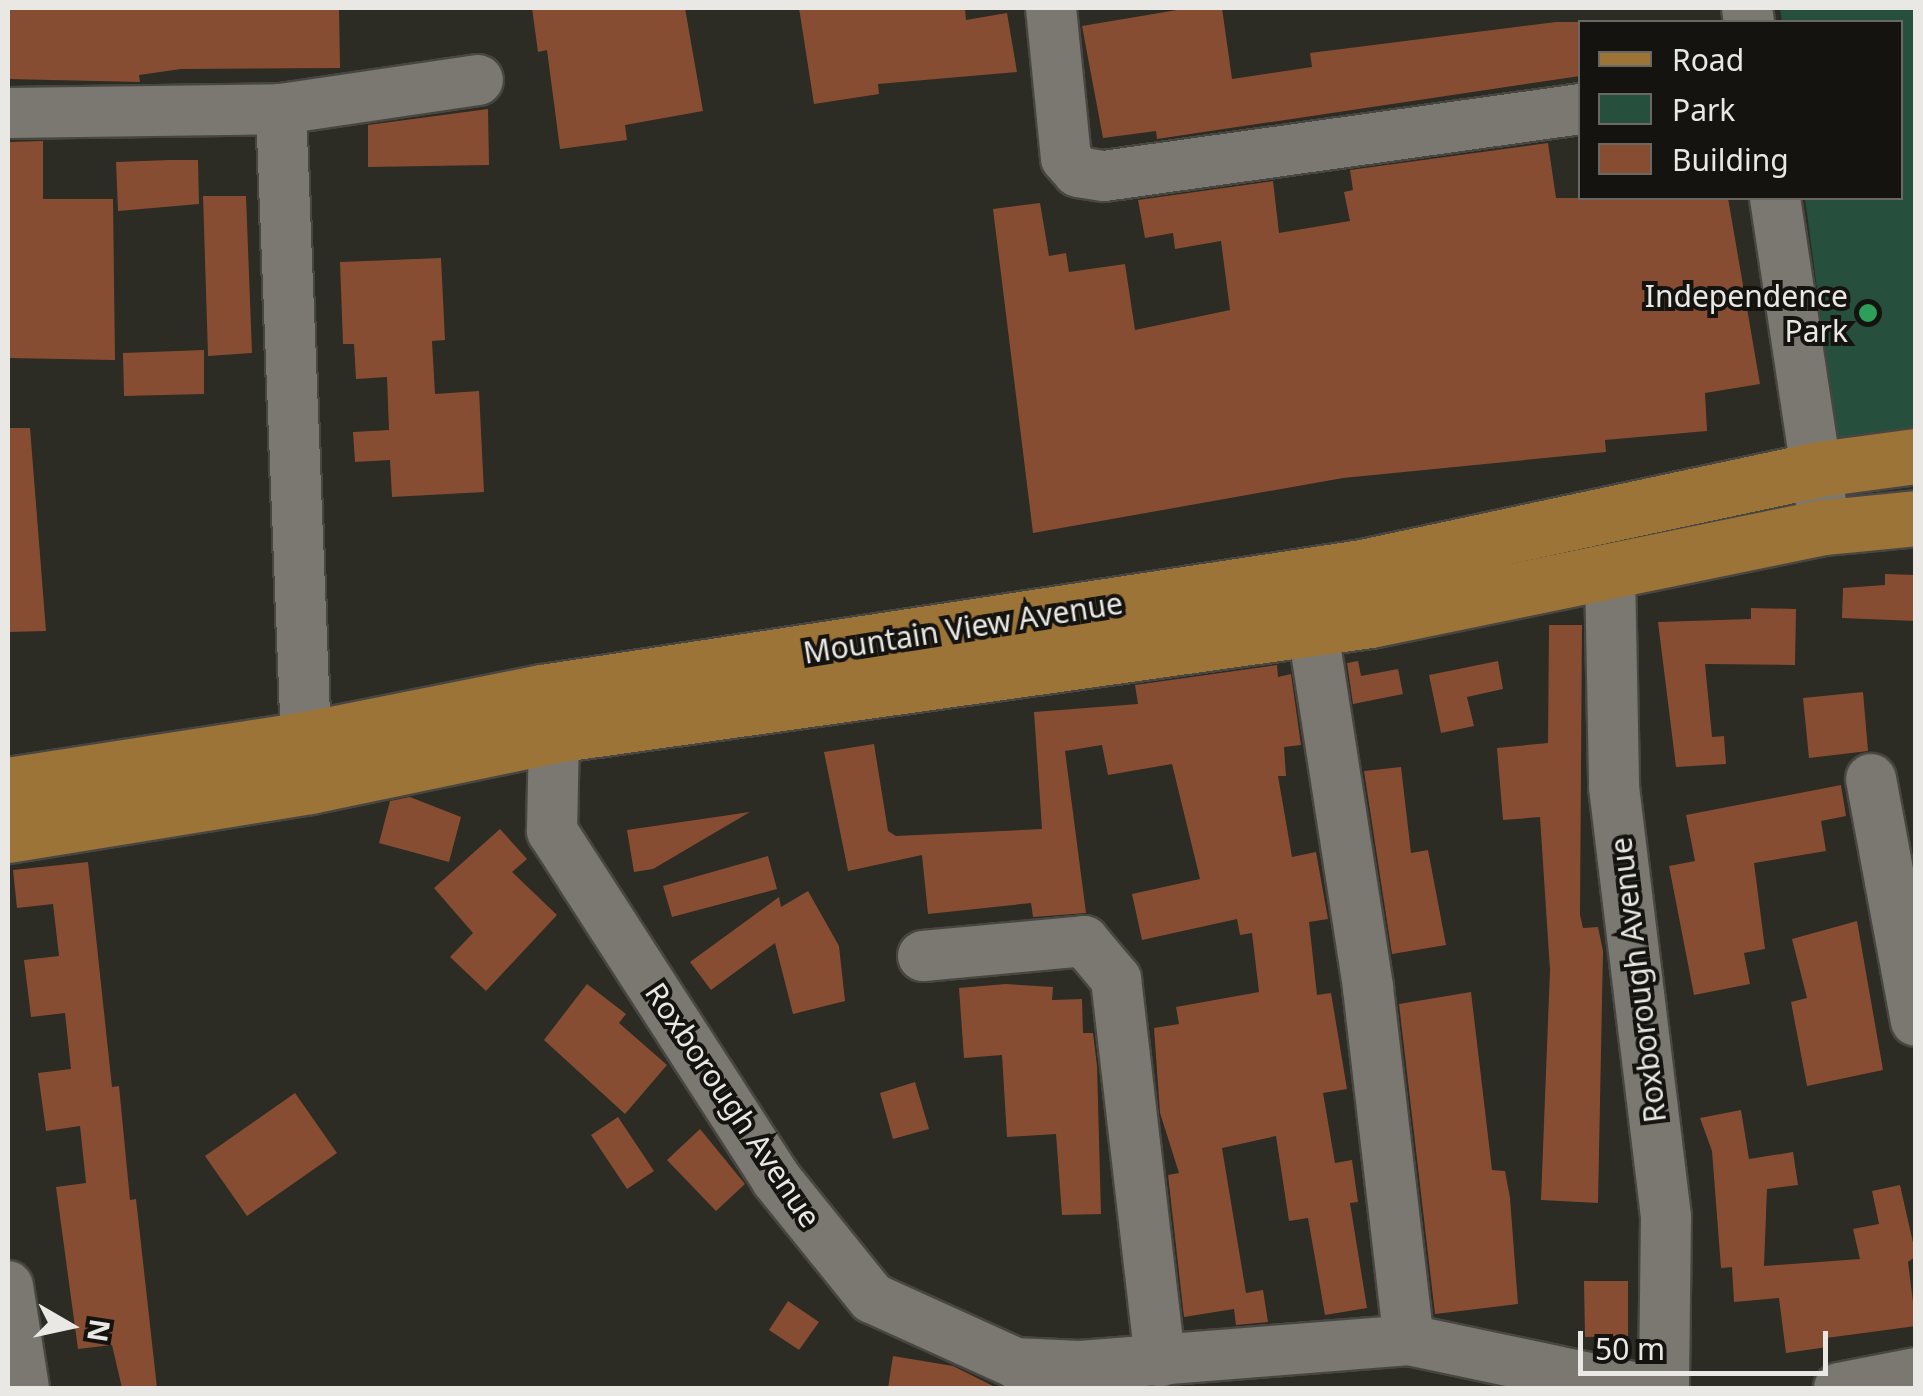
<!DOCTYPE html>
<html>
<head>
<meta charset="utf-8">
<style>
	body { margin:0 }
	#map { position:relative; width:1923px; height:1396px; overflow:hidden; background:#2c2b24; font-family:"Noto Sans",sans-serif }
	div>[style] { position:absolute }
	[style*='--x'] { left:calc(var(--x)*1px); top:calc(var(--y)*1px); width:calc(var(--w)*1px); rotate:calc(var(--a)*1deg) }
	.green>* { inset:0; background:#274f3d }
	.building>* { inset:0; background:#874d32 }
	.roads { filter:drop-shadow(2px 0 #484641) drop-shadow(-2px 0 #484641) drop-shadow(0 2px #484641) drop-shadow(0 -2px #484641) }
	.minor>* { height:50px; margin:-25px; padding:0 25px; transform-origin:25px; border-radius:25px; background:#7a7870 }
	.major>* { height:55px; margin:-27.5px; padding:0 27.5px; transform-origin:27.5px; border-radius:27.5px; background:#9c7437 }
	.dots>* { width:28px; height:28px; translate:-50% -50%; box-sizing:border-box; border:5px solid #141310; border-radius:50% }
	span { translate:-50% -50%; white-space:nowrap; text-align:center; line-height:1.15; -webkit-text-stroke:8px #141310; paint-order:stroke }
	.poi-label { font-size:30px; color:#e9e8e4 }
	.right { translate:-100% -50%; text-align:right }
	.street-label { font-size:30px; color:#e9e8e4 }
	.frame { position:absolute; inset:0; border:10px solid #e9e8e4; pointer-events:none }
	.legend { position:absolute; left:1578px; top:20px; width:325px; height:180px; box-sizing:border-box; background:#141310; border:2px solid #696865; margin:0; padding:12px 18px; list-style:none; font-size:30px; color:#e9e8e4 }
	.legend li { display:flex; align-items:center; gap:20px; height:50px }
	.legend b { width:50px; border:2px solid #696865 }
	.north { position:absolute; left:20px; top:1276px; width:100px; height:100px; -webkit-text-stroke:8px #141310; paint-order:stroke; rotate:99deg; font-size:28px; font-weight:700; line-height:40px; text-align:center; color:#e9e8e4 }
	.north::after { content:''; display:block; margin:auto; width:35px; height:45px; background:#e9e8e4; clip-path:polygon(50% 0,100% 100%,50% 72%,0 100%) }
	.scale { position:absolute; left:1578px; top:1331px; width:250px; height:45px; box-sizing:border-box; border:5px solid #e9e8e4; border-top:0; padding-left:12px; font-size:30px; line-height:35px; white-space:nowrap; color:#e9e8e4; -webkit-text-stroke:8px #141310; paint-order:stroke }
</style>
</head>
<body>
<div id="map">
	<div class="green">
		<i style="clip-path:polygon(1780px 8px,1915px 8px,1915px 428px,1837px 440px,1805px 198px,1900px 198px,1900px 22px,1782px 22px)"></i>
	</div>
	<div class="building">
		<i style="clip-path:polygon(8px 8px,339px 8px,340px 68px,181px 69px,139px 75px,140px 82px,8px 79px)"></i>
		<i style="clip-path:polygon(532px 8px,685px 8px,703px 111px,625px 125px,627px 140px,560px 149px,547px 50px,538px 52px)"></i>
		<i style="clip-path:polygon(799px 8px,965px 8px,966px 20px,1007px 13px,1017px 72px,878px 84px,879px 94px,814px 104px)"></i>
		<i style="clip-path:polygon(1189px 8px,1222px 8px,1232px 79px,1312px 67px,1310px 53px,1556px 22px,1580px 22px,1580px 76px,1157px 139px,1156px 131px,1103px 138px,1082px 26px)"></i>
		<i style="clip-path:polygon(488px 109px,489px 165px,368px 167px,368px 125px)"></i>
		<i style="clip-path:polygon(43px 141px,43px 199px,113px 199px,115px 360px,8px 358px,8px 142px)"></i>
		<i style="clip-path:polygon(1548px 143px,1556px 198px,1728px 198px,1760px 384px,1705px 393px,1707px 431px,1605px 440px,1606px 452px,1343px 478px,1033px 533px,993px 209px,1040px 203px,1049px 256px,1066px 253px,1069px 272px,1125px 264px,1135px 330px,1230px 310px,1221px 241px,1175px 249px,1173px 233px,1145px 238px,1138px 200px,1273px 181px,1279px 233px,1350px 221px,1344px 192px,1353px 190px,1350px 170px)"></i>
		<i style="clip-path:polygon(170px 160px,198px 160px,199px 204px,118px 211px,116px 162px)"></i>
		<i style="clip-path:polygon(203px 196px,246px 196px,252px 353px,208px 356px)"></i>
		<i style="clip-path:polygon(441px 258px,445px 340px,432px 341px,435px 394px,479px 391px,484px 492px,392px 497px,390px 460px,355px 462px,353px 432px,389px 430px,387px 377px,356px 379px,354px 344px,343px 344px,340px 262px)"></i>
		<i style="clip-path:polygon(204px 350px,204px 394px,124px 396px,123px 353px)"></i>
		<i style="clip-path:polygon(8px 428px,30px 428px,46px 631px,8px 632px)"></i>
		<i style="clip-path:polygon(1885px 574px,1916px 575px,1916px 621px,1842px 618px,1843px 588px,1885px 585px)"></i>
		<i style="clip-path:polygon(1751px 608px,1796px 609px,1795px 665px,1705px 664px,1712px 737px,1724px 736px,1726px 764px,1676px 767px,1658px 622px,1751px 619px)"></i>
		<i style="clip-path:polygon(1549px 625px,1582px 625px,1580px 915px,1583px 928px,1598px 927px,1603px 951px,1598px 1203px,1541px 1200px,1550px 970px,1540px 817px,1503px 820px,1497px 748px,1548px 743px)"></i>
		<i style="clip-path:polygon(1358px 661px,1361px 676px,1398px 669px,1403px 694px,1353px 704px,1347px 663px)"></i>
		<i style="clip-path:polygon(1498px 661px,1503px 689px,1467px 697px,1474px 726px,1441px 733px,1429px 675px)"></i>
		<i style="clip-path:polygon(1277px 665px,1278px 677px,1291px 674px,1301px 745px,1284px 747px,1286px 776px,1278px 776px,1292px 857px,1316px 852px,1328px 919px,1309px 922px,1317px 995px,1331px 993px,1347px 1089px,1323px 1093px,1335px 1163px,1352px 1160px,1358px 1202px,1350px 1203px,1367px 1308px,1325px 1315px,1308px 1218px,1289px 1221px,1276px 1136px,1222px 1148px,1246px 1293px,1263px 1290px,1268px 1322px,1236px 1325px,1234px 1309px,1184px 1317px,1168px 1175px,1179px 1173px,1160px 1113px,1154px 1028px,1179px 1024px,1176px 1007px,1259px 992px,1252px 933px,1240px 935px,1237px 919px,1142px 940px,1132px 894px,1200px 879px,1172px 764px,1108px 775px,1102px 745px,1065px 751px,1086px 913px,1033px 917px,1031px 903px,928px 914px,922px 855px,848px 871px,824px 752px,874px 744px,888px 831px,896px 836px,1042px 829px,1034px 712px,1138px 704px,1135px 685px)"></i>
		<i style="clip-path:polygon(1863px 692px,1868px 751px,1809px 758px,1803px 698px)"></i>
		<i style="clip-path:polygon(1401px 767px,1411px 853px,1428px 850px,1446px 945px,1392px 954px,1364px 771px)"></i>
		<i style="clip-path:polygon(1841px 785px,1846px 816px,1821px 821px,1826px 851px,1754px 863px,1765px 949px,1744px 953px,1750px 984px,1694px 995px,1669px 866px,1695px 861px,1686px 815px)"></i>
		<i style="clip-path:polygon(410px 797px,461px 817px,449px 862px,379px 843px,390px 801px)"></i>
		<i style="clip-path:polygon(750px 812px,653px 869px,634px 872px,627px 830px)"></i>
		<i style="clip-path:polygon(500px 829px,527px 859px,512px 872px,557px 915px,486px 991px,450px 957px,473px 933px,434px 888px)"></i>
		<i style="clip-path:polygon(768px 856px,777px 889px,672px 917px,663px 886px)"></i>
		<i style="clip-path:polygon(88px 862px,112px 1087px,119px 1086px,130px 1200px,136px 1199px,157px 1388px,122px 1388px,112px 1345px,78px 1349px,56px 1187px,86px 1183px,80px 1126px,46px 1131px,38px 1073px,71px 1069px,65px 1013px,31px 1017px,24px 960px,59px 956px,53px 904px,17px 908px,13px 870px)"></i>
		<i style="clip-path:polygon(808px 891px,839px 946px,845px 1001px,793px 1014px,775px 943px,711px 990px,690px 962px,779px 897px,781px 907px)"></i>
		<i style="clip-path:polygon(1857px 921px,1883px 1070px,1807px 1086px,1791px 1002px,1807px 998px,1792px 939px)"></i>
		<i style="clip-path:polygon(587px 984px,626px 1014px,619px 1023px,667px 1065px,625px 1114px,544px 1040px)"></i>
		<i style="clip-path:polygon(1006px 984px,1053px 987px,1052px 1000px,1082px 999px,1083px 1033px,1093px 1033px,1097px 1066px,1101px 1214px,1062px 1215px,1056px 1134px,1007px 1137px,1002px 1055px,964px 1058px,959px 988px)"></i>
		<i style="clip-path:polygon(1471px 992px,1492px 1170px,1505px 1171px,1510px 1198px,1518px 1304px,1435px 1314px,1399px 1004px)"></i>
		<i style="clip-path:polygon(915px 1082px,929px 1129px,893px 1139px,880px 1093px)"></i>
		<i style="clip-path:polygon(295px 1093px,337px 1153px,247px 1216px,205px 1156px)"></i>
		<i style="clip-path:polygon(1741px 1110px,1749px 1159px,1793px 1152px,1798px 1185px,1767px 1189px,1764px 1266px,1860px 1259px,1853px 1229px,1879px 1224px,1872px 1191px,1900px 1185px,1916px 1256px,1908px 1262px,1916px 1326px,1826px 1338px,1827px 1347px,1786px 1353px,1779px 1298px,1734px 1302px,1732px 1267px,1721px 1268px,1712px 1151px,1700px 1118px)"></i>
		<i style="clip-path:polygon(618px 1117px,654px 1171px,627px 1189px,591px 1135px)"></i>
		<i style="clip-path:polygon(700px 1129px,745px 1184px,716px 1211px,667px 1160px)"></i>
		<i style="clip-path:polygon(1584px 1281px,1628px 1281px,1628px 1336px,1585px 1337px)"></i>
		<i style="clip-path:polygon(788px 1301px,819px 1322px,799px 1350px,769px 1330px)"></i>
		<i style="clip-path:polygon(893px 1356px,953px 1366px,997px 1388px,888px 1388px)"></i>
	</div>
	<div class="roads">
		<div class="minor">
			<i style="--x:1051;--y:8;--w:151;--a:84.3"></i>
			<i style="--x:1066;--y:158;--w:18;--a:49"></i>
			<i style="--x:1078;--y:172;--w:26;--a:9"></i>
			<i style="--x:1104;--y:176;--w:481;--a:-8"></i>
			<i style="--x:1747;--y:8;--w:14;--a:82"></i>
			<i style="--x:281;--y:109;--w:630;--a:87.73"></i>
			<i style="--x:8;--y:113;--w:273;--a:-0.8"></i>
			<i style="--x:281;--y:109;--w:199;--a:-8.4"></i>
			<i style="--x:1775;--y:198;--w:333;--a:81.4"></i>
			<i style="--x:1610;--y:572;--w:215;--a:88.9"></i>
			<i style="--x:1614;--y:787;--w:433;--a:83.1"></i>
			<i style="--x:1666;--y:1217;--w:171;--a:90.7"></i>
			<i style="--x:1312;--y:625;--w:367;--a:81.2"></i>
			<i style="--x:1368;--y:988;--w:354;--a:83.4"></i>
			<i style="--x:554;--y:735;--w:96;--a:91.2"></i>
			<i style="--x:552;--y:831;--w:414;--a:57.2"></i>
			<i style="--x:776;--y:1179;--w:153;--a:51.1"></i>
			<i style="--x:872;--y:1298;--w:157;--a:24.4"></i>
			<i style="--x:1015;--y:1363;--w:65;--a:2.6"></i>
			<i style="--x:1080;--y:1366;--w:330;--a:-4.5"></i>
			<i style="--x:1409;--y:1340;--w:233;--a:11.9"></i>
			<i style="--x:1871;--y:779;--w:246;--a:79.5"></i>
			<i style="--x:923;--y:956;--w:162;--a:-5.3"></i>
			<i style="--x:1084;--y:941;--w:50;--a:49.9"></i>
			<i style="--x:1116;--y:979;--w:385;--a:83.4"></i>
			<i style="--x:8;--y:1286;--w:103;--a:81.1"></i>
			<i style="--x:1839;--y:1388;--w:78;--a:-11"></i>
		</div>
		<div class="major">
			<i style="--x:8;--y:785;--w:302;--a:-8.8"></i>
			<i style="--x:306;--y:739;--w:241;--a:-11.3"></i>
			<i style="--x:542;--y:692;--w:829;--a:-8.67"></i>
			<i style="--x:1362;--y:567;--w:466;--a:-12.1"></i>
			<i style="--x:1818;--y:469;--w:99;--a:-7.6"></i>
			<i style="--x:8;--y:835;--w:306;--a:-9.2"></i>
			<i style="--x:310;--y:786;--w:249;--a:-11.8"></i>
			<i style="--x:554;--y:735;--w:824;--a:-8.02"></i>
			<i style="--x:1370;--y:620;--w:464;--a:-11.6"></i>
			<i style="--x:1825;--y:527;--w:91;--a:-5.6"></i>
		</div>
	</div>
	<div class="dots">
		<i style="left:1868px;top:313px;background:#2e9e5b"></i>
	</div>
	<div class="poi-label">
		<span class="right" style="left:1848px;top:313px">Independence<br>Park</span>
	</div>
	<div class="street-label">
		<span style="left:963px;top:628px;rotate:-9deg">Mountain View Avenue</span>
		<span style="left:1638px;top:980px;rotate:-97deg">Roxborough Avenue</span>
		<span style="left:733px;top:1105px;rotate:56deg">Roxborough Avenue</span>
	</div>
	<div class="frame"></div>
	<ul class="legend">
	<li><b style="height:12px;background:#9c7437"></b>Road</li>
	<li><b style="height:28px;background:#274f3d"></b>Park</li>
	<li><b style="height:28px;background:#874d32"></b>Building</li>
	</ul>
	<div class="north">N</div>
	<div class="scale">50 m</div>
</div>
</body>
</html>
